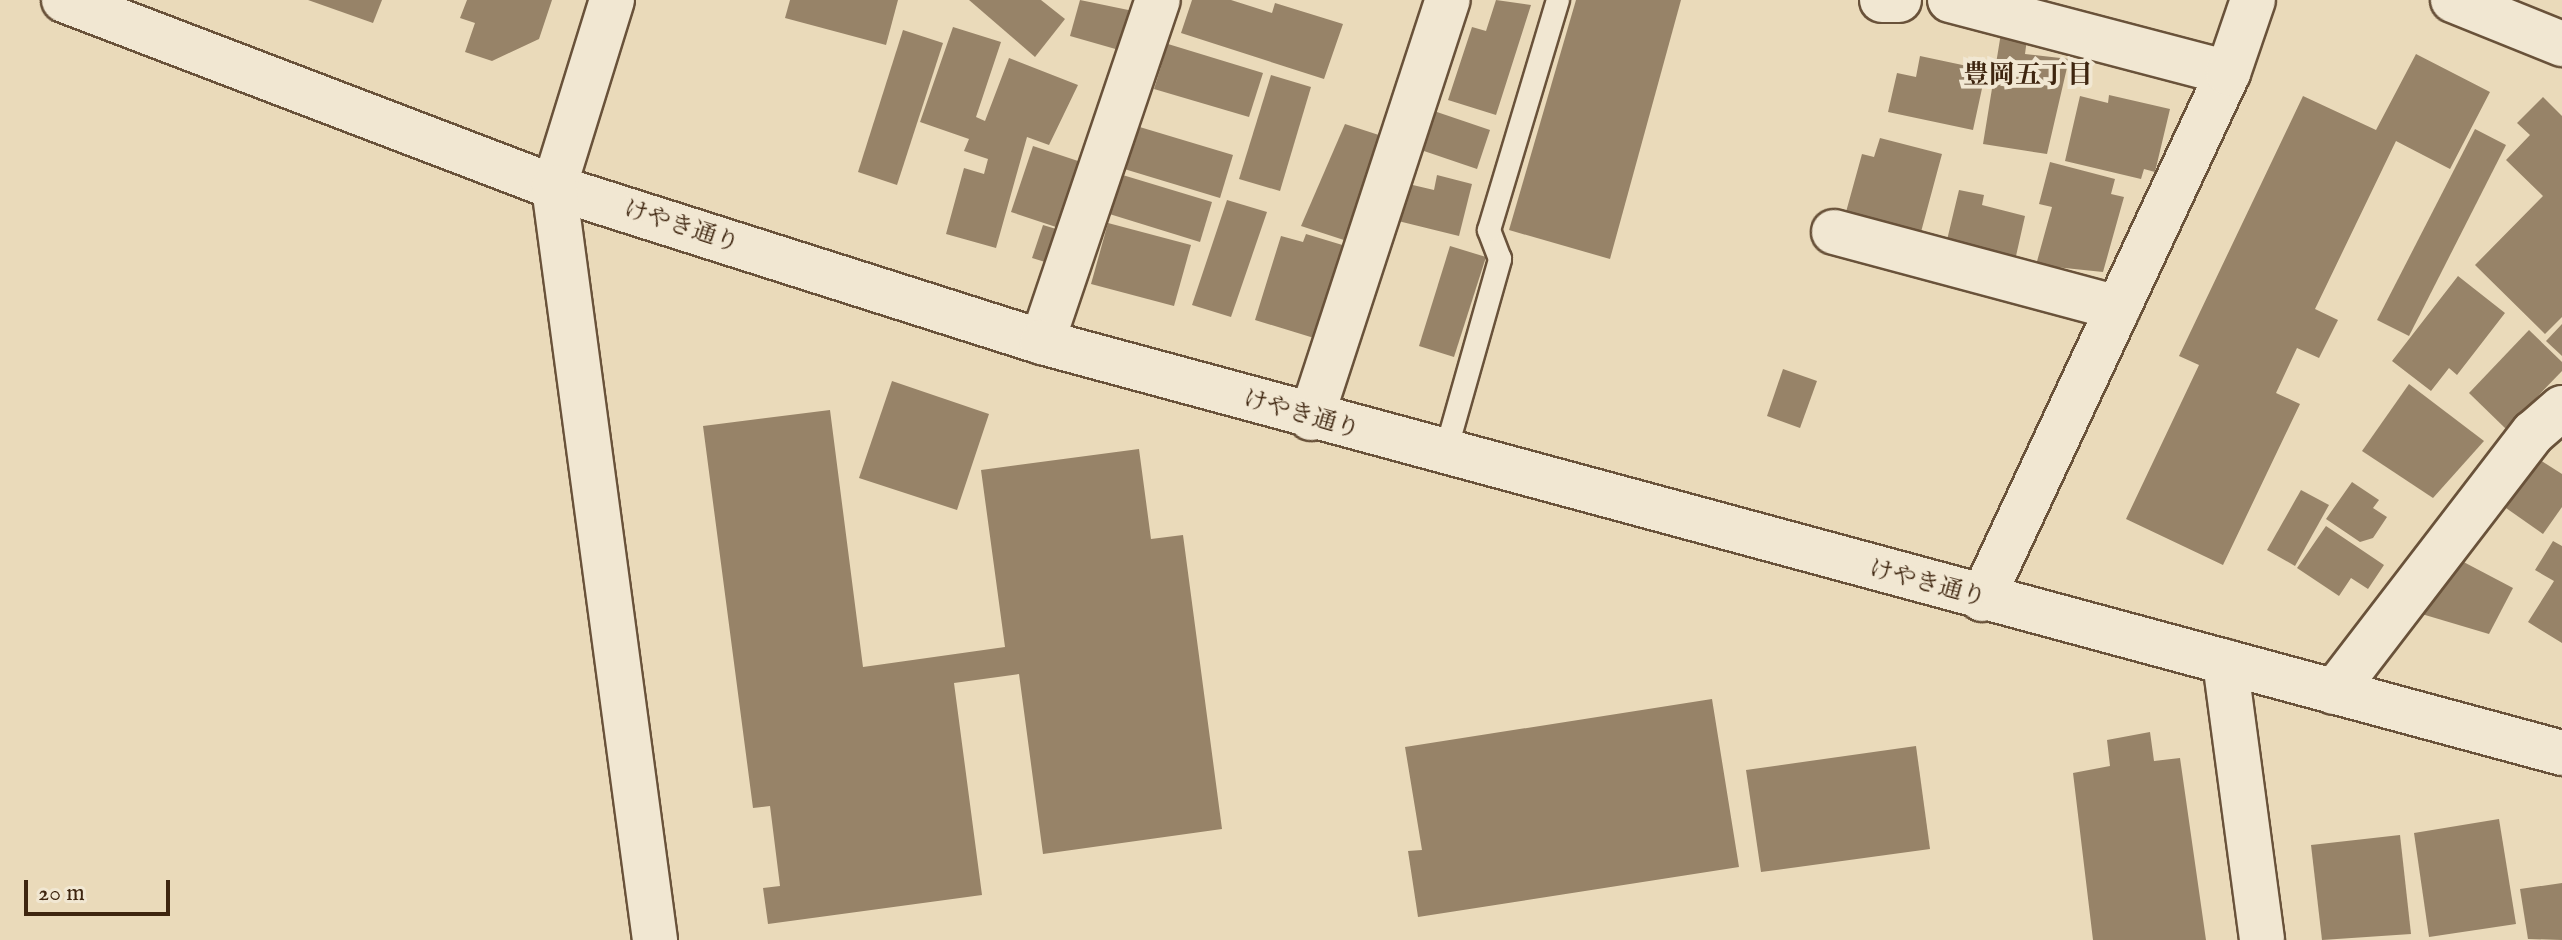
<!DOCTYPE html>
<html>
<head>
<meta charset="utf-8">
<style>
	body { margin:0 }
	#map { position:relative; width:2562px; height:940px; overflow:hidden; background:#eadaba; font-family:"IM FELL English","Noto Serif JP",serif }
	div>[style] { position:absolute }
	[style*='--x'] { left:calc(var(--x)*1px); top:calc(var(--y)*1px); width:calc(var(--w)*1px); rotate:calc(var(--a)*1deg) }
	.building>* { inset:0; background:#978368 }
	.roads { filter:drop-shadow(2px 0 #69523a) drop-shadow(-2px 0 #69523a) drop-shadow(0 2px #69523a) drop-shadow(0 -2px #69523a) }
	.service>* { height:22px; margin:-11px; padding:0 11px; transform-origin:11px; border-radius:11px; background:#f1e7d2 }
	.minor>* { height:44px; margin:-22px; padding:0 22px; transform-origin:22px; border-radius:22px; background:#f1e7d2 }
	.tertiary>* { height:44px; margin:-22px; padding:0 22px; transform-origin:22px; border-radius:22px; background:#f1e7d2 }
	span { translate:-50% -50%; white-space:nowrap; text-align:center; line-height:1.15; -webkit-text-stroke:8px #f1e7d2; paint-order:stroke }
	.street-label { font-size:24px; color:#3e250f }
	.neighbourhood-label { font-size:26px; color:#3e250f; font-weight:700 }
	.scale { position:absolute; left:24px; top:880px; width:146px; height:36px; box-sizing:border-box; border:4px solid #3e250f; border-top:0; padding-left:10px; font-size:24px; line-height:28px; white-space:nowrap; color:#3e250f; -webkit-text-stroke:6px #f1e7d2; paint-order:stroke }
</style>
</head>
<body>
<div id="map">
	<div class="building">
		<i style="clip-path:polygon(308px 0,382px 0,373px 23px)"></i>
		<i style="clip-path:polygon(467px 0,552px 0,539px 39px,492px 61px,465px 52px,475px 23px,460px 18px)"></i>
		<i style="clip-path:polygon(790px 0,898px 0,886px 45px,785px 18px)"></i>
		<i style="clip-path:polygon(969px 0,1041px 0,1065px 19px,1035px 57px)"></i>
		<i style="clip-path:polygon(1080px 0,1138px 12px,1126px 52px,1070px 36px)"></i>
		<i style="clip-path:polygon(1192px 0,1231px 0,1272px 13px,1275px 3px,1343px 24px,1324px 79px,1181px 33px)"></i>
		<i style="clip-path:polygon(1496px 0,1531px 5px,1496px 115px,1448px 100px,1472px 27px,1486px 31px)"></i>
		<i style="clip-path:polygon(1576px 0,1681px 0,1610px 259px,1509px 230px)"></i>
		<i style="clip-path:polygon(953px 27px,1001px 42px,976px 117px,985px 121px,1009px 58px,1078px 85px,1049px 145px,1027px 137px,996px 248px,946px 234px,964px 168px,984px 174px,988px 159px,964px 151px,969px 139px,920px 122px)"></i>
		<i style="clip-path:polygon(903px 30px,943px 43px,897px 185px,858px 172px)"></i>
		<i style="clip-path:polygon(2001px 33px,2027px 39px,2025px 54px,2069px 59px,2047px 154px,1983px 144px)"></i>
		<i style="clip-path:polygon(1168px 44px,1263px 73px,1249px 117px,1154px 89px)"></i>
		<i style="clip-path:polygon(2416px 54px,2490px 92px,2450px 169px,2396px 141px,2315px 309px,2338px 320px,2319px 358px,2297px 348px,2276px 393px,2300px 404px,2223px 565px,2126px 519px,2199px 365px,2179px 356px,2303px 96px,2376px 130px)"></i>
		<i style="clip-path:polygon(1920px 56px,1986px 70px,1973px 130px,1888px 112px,1897px 73px,1916px 77px)"></i>
		<i style="clip-path:polygon(1271px 75px,1311px 87px,1280px 191px,1239px 179px)"></i>
		<i style="clip-path:polygon(2109px 95px,2170px 109px,2155px 172px,2144px 169px,2141px 179px,2065px 161px,2080px 96px,2108px 103px)"></i>
		<i style="clip-path:polygon(2543px 97px,2562px 116px,2562px 317px,2545px 334px,2475px 265px,2543px 196px,2506px 160px,2530px 135px,2517px 123px)"></i>
		<i style="clip-path:polygon(1434px 111px,1490px 130px,1477px 169px,1421px 150px)"></i>
		<i style="clip-path:polygon(1345px 124px,1385px 137px,1347px 241px,1301px 226px)"></i>
		<i style="clip-path:polygon(1133px 125px,1233px 155px,1220px 198px,1121px 168px)"></i>
		<i style="clip-path:polygon(2475px 129px,2506px 145px,2409px 336px,2377px 320px)"></i>
		<i style="clip-path:polygon(1880px 138px,1942px 154px,1921px 232px,1846px 212px,1862px 154px,1874px 157px)"></i>
		<i style="clip-path:polygon(1033px 146px,1084px 163px,1062px 229px,1011px 212px)"></i>
		<i style="clip-path:polygon(2050px 162px,2115px 179px,2111px 194px,2124px 197px,2103px 272px,2036px 265px,2052px 207px,2039px 204px)"></i>
		<i style="clip-path:polygon(1116px 173px,1212px 202px,1200px 242px,1103px 212px)"></i>
		<i style="clip-path:polygon(1437px 175px,1472px 184px,1459px 236px,1390px 219px,1400px 182px,1434px 190px)"></i>
		<i style="clip-path:polygon(1959px 190px,1984px 195px,1982px 205px,2025px 216px,2016px 256px,1947px 240px)"></i>
		<i style="clip-path:polygon(1227px 200px,1267px 212px,1231px 317px,1192px 305px)"></i>
		<i style="clip-path:polygon(1108px 223px,1191px 245px,1174px 306px,1091px 284px)"></i>
		<i style="clip-path:polygon(1043px 225px,1066px 232px,1055px 265px,1032px 258px)"></i>
		<i style="clip-path:polygon(1306px 234px,1349px 247px,1314px 338px,1255px 320px,1281px 236px,1303px 242px)"></i>
		<i style="clip-path:polygon(1450px 246px,1486px 257px,1454px 357px,1419px 346px)"></i>
		<i style="clip-path:polygon(2458px 276px,2505px 313px,2457px 375px,2449px 368px,2431px 391px,2392px 361px)"></i>
		<i style="clip-path:polygon(2562px 324px,2562px 356px,2546px 341px)"></i>
		<i style="clip-path:polygon(2529px 330px,2562px 362px,2562px 371px,2506px 429px,2469px 393px)"></i>
		<i style="clip-path:polygon(1783px 369px,1817px 381px,1800px 428px,1767px 416px)"></i>
		<i style="clip-path:polygon(892px 381px,989px 414px,957px 510px,859px 478px)"></i>
		<i style="clip-path:polygon(2409px 384px,2484px 441px,2433px 498px,2362px 451px)"></i>
		<i style="clip-path:polygon(830px 410px,863px 667px,1005px 647px,981px 470px,1139px 449px,1151px 539px,1183px 535px,1222px 829px,1043px 854px,1019px 674px,954px 683px,982px 895px,768px 924px,763px 888px,780px 886px,770px 806px,753px 808px,703px 426px)"></i>
		<i style="clip-path:polygon(2540px 460px,2562px 474px,2562px 507px,2543px 534px,2506px 508px)"></i>
		<i style="clip-path:polygon(2352px 482px,2379px 500px,2373px 508px,2387px 517px,2373px 538px,2360px 542px,2326px 519px)"></i>
		<i style="clip-path:polygon(2301px 490px,2329px 505px,2295px 566px,2267px 550px)"></i>
		<i style="clip-path:polygon(2326px 526px,2384px 565px,2368px 589px,2351px 578px,2339px 596px,2297px 568px)"></i>
		<i style="clip-path:polygon(2553px 541px,2562px 546px,2562px 643px,2528px 622px,2554px 581px,2535px 570px)"></i>
		<i style="clip-path:polygon(2456px 558px,2513px 588px,2489px 634px,2415px 612px)"></i>
		<i style="clip-path:polygon(1712px 699px,1739px 867px,1418px 917px,1408px 851px,1422px 850px,1405px 747px)"></i>
		<i style="clip-path:polygon(2150px 732px,2154px 761px,2180px 758px,2206px 940px,2093px 940px,2073px 773px,2110px 766px,2107px 740px)"></i>
		<i style="clip-path:polygon(1916px 746px,1930px 849px,1761px 872px,1746px 770px)"></i>
		<i style="clip-path:polygon(2499px 819px,2516px 924px,2429px 937px,2414px 833px)"></i>
		<i style="clip-path:polygon(2400px 835px,2411px 934px,2322px 940px,2311px 845px)"></i>
		<i style="clip-path:polygon(2562px 883px,2562px 940px,2528px 939px,2520px 889px)"></i>
	</div>
	<div class="roads">
		<div class="service">
			<i style="--x:1445;--y:454;--w:203;--a:-74.2"></i>
			<i style="--x:1500;--y:259;--w:31;--a:-111"></i>
			<i style="--x:1489;--y:230;--w:240;--a:-73.3"></i>
		</div>
		<div class="minor">
			<i style="--x:1882;--y:0;--w:17;--a:0"></i>
			<i style="--x:1950;--y:0;--w:287;--a:14.7"></i>
			<i style="--x:2453;--y:0;--w:118;--a:22"></i>
			<i style="--x:1834;--y:232;--w:294;--a:15"></i>
			<i style="--x:1042;--y:342;--w:361;--a:-71.3"></i>
			<i style="--x:1311;--y:418;--w:440;--a:-71.9"></i>
			<i style="--x:1982;--y:599;--w:581;--a:-64.94"></i>
			<i style="--x:2228;--y:73;--w:77;--a:-71.1"></i>
			<i style="--x:2225;--y:662;--w:280;--a:82.4"></i>
			<i style="--x:2334;--y:692;--w:327;--a:-52.5"></i>
			<i style="--x:2533;--y:433;--w:38;--a:-41"></i>
		</div>
		<div class="tertiary">
			<i style="--x:64;--y:0;--w:524;--a:20.89"></i>
			<i style="--x:554;--y:187;--w:512;--a:17.62"></i>
			<i style="--x:1042;--y:342;--w:1575;--a:15.13"></i>
			<i style="--x:612;--y:0;--w:196;--a:107.2"></i>
			<i style="--x:554;--y:187;--w:760;--a:82.36"></i>
		</div>
	</div>
	<div class="street-label">
		<span style="left:681px;top:227px;rotate:18deg">けやき通り</span>
		<span style="left:1301px;top:415px;rotate:16deg">けやき通り</span>
		<span style="left:1927px;top:584px;rotate:15deg">けやき通り</span>
	</div>
	<div class="neighbourhood-label">
		<span style="left:2028px;top:76px">豊岡五丁目</span>
	</div>
	<div class="scale">20 m</div>
</div>
</body>
</html>
